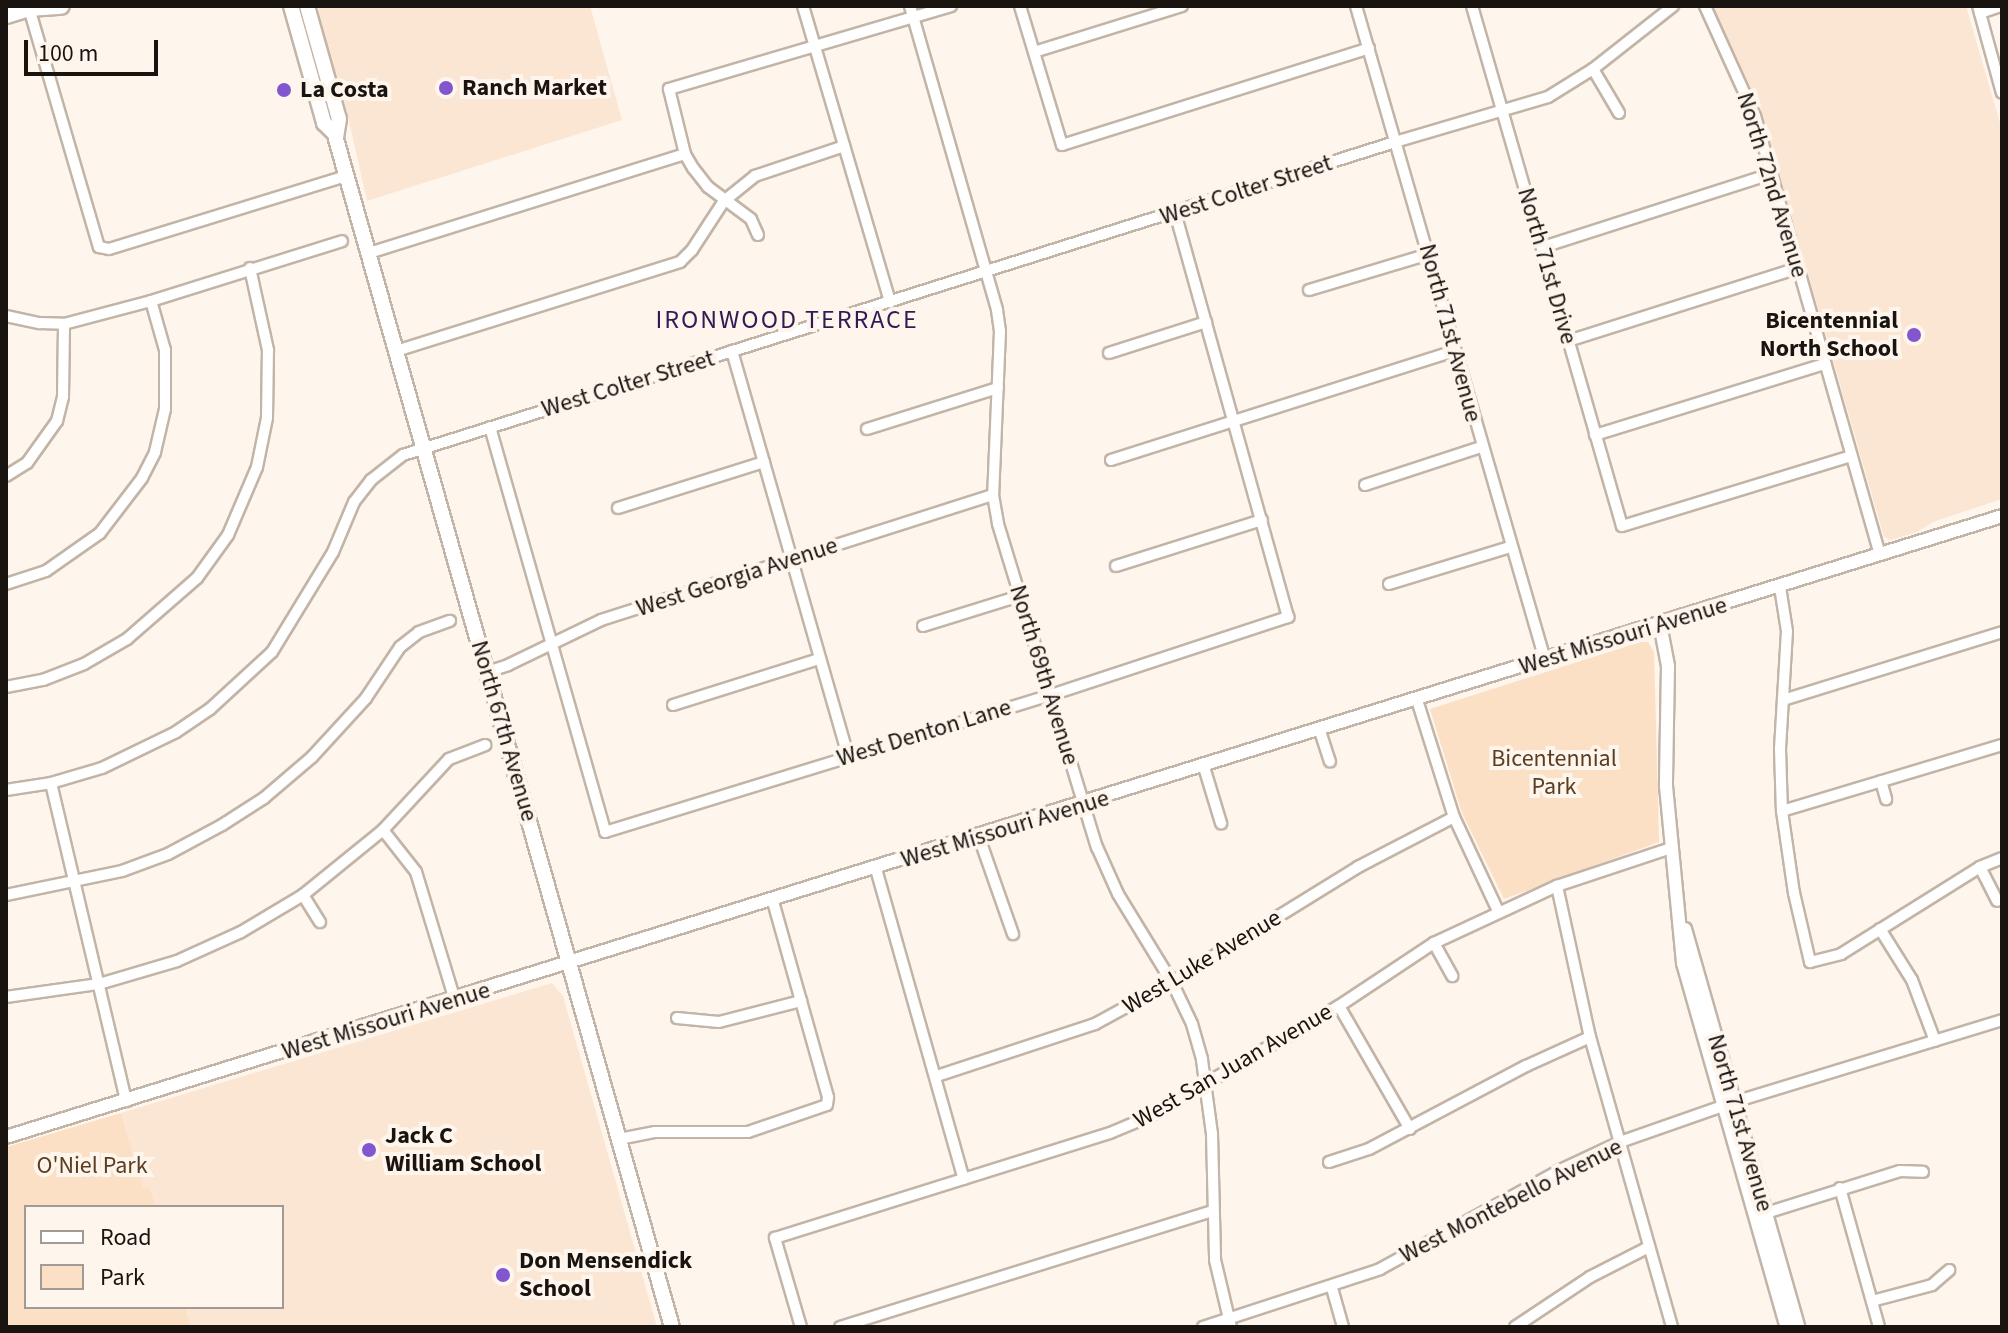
<!DOCTYPE html>
<html>
<head>
<meta charset="utf-8">
<style>
	body { margin:0 }
	#map { position:relative; width:2008px; height:1333px; overflow:hidden; background:#fef5ed; font-family:"Source Sans 3",sans-serif }
	div>[style] { position:absolute }
	[style*='--x'] { left:calc(var(--x)*1px); top:calc(var(--y)*1px); width:calc(var(--w)*1px); rotate:calc(var(--a)*1deg) }
	.built>* { inset:0; background:#fbe6d3 }
	.green>* { inset:0; background:#fbe0c5 }
	.roads { filter:drop-shadow(2px 0 #c2b4a7) drop-shadow(-2px 0 #c2b4a7) drop-shadow(0 2px #c2b4a7) drop-shadow(0 -2px #c2b4a7) }
	.minor>* { height:10px; margin:-5px; padding:0 5px; transform-origin:5px; border-radius:5px; background:#fff }
	.tertiary>* { height:12px; margin:-6px; padding:0 6px; transform-origin:6px; border-radius:6px; background:#fff }
	.secondary>* { height:14px; margin:-7px; padding:0 7px; transform-origin:7px; border-radius:7px; background:#fff }
	.primary>* { height:16px; margin:-8px; padding:0 8px; transform-origin:8px; border-radius:8px; background:#fff }
	.dots>* { width:22px; height:22px; translate:-50% -50%; box-sizing:border-box; border:4px solid #fef5ed; border-radius:50% }
	span { translate:-50% -50%; white-space:nowrap; text-align:center; line-height:1.15; -webkit-text-stroke:8px #fef5ed; paint-order:stroke }
	.poi-label { font-size:24px; color:#191410; font-weight:700 }
	.left { translate:0 -50%; text-align:left }
	.right { translate:-100% -50%; text-align:right }
	.street-label { font-size:24px; color:#191410 }
	.park-label { font-size:24px; color:#5b3e20 }
	.neighbourhood-label { font-size:26px; color:#311b54; letter-spacing:2px }
	.frame { position:absolute; inset:0; border:8px solid #191410; pointer-events:none }
	.legend { position:absolute; left:24px; top:1205px; width:260px; height:104px; box-sizing:border-box; background:#fef5ed; border:2px solid #a29b95; margin:0; padding:10px 14px; list-style:none; font-size:24px; color:#191410 }
	.legend li { display:flex; align-items:center; gap:16px; height:40px }
	.legend b { width:40px; border:2px solid #a29b95 }
	.scale { position:absolute; left:24px; top:40px; width:134px; height:36px; box-sizing:border-box; border:4px solid #191410; border-top:0; padding-left:10px; font-size:24px; line-height:28px; white-space:nowrap; color:#191410; -webkit-text-stroke:6px #fef5ed; paint-order:stroke }
</style>
</head>
<body>
<div id="map">
	<div class="built">
		<i style="clip-path:polygon(318px 6px,590px 6px,622px 120px,367px 201px,344px 99px,331px 76px)"></i>
		<i style="clip-path:polygon(1712px 6px,1966px 6px,2002px 130px,2002px 499px,1933px 522px,1917px 532px,1891px 540px,1884px 537px,1760px 107px)"></i>
		<i style="clip-path:polygon(552px 983px,563px 996px,657px 1327px,191px 1327px,185px 1307px,282px 1307px,282px 1207px,156px 1207px,150px 1187px,143px 1189px,121px 1113px)"></i>
	</div>
	<div class="green">
		<i style="clip-path:polygon(1640px 642px,1648px 642px,1654px 652px,1659px 842px,1504px 899px,1462px 813px,1430px 709px)"></i>
		<i style="clip-path:polygon(121px 1113px,143px 1188px,150px 1187px,156px 1207px,26px 1207px,26px 1307px,185px 1307px,191px 1327px,6px 1327px,6px 1147px)"></i>
	</div>
	<div class="roads">
		<div class="minor">
			<i style="--x:803;--y:6;--w:309;--a:73.6"></i>
			<i style="--x:910;--y:6;--w:316;--a:74"></i>
			<i style="--x:997;--y:310;--w:21;--a:82"></i>
			<i style="--x:1000;--y:331;--w:164;--a:92.4"></i>
			<i style="--x:993;--y:495;--w:29;--a:80"></i>
			<i style="--x:998;--y:524;--w:338;--a:73"></i>
			<i style="--x:1097;--y:847;--w:51;--a:65.9"></i>
			<i style="--x:1118;--y:894;--w:103;--a:58.5"></i>
			<i style="--x:1172;--y:982;--w:47;--a:64.5"></i>
			<i style="--x:1192;--y:1024;--w:37;--a:74"></i>
			<i style="--x:1202;--y:1060;--w:75;--a:82.3"></i>
			<i style="--x:1212;--y:1134;--w:126;--a:88.6"></i>
			<i style="--x:1215;--y:1260;--w:69;--a:76.6"></i>
			<i style="--x:1020;--y:6;--w:145;--a:73.2"></i>
			<i style="--x:1062;--y:145;--w:322;--a:-17.5"></i>
			<i style="--x:1356;--y:6;--w:681;--a:73.88"></i>
			<i style="--x:1472;--y:6;--w:541;--a:73.91"></i>
			<i style="--x:1622;--y:526;--w:239;--a:-17"></i>
			<i style="--x:1705;--y:6;--w:121;--a:65.6"></i>
			<i style="--x:1755;--y:116;--w:455;--a:74.1"></i>
			<i style="--x:1978;--y:6;--w:90;--a:74.6"></i>
			<i style="--x:29;--y:8;--w:249;--a:73.7"></i>
			<i style="--x:99;--y:247;--w:10;--a:11"></i>
			<i style="--x:109;--y:249;--w:249;--a:-17.1"></i>
			<i style="--x:1980;--y:13;--w:21;--a:-19"></i>
			<i style="--x:1034;--y:52;--w:155;--a:-17.3"></i>
			<i style="--x:1593;--y:69;--w:51;--a:59.4"></i>
			<i style="--x:758;--y:235;--w:17;--a:-114"></i>
			<i style="--x:751;--y:219;--w:54;--a:-143.3"></i>
			<i style="--x:708;--y:187;--w:24;--a:-128"></i>
			<i style="--x:693;--y:168;--w:16;--a:-120"></i>
			<i style="--x:685;--y:154;--w:67;--a:-103.8"></i>
			<i style="--x:669;--y:89;--w:294;--a:-16.4"></i>
			<i style="--x:1543;--y:247;--w:239;--a:-17.8"></i>
			<i style="--x:369;--y:253;--w:331;--a:-17.4"></i>
			<i style="--x:1309;--y:290;--w:125;--a:-16.7"></i>
			<i style="--x:6;--y:316;--w:35;--a:12"></i>
			<i style="--x:40;--y:323;--w:24;--a:2"></i>
			<i style="--x:64;--y:324;--w:90;--a:-14.8"></i>
			<i style="--x:151;--y:301;--w:200;--a:-17.4"></i>
			<i style="--x:1568;--y:341;--w:241;--a:-17.6"></i>
			<i style="--x:396;--y:351;--w:298;--a:-17.4"></i>
			<i style="--x:680;--y:262;--w:17;--a:-45"></i>
			<i style="--x:692;--y:250;--w:59;--a:-56.9"></i>
			<i style="--x:724;--y:201;--w:40;--a:-39"></i>
			<i style="--x:755;--y:176;--w:94;--a:-18.6"></i>
			<i style="--x:732;--y:351;--w:421;--a:74"></i>
			<i style="--x:1109;--y:353;--w:102;--a:-17.7"></i>
			<i style="--x:490;--y:427;--w:421;--a:74.1"></i>
			<i style="--x:605;--y:832;--w:467;--a:-17.1"></i>
			<i style="--x:1051;--y:695;--w:250;--a:-18.2"></i>
			<i style="--x:1288;--y:617;--w:420;--a:-105.6"></i>
			<i style="--x:867;--y:429;--w:137;--a:-17.4"></i>
			<i style="--x:1595;--y:435;--w:241;--a:-17.2"></i>
			<i style="--x:1111;--y:460;--w:361;--a:-17.6"></i>
			<i style="--x:6;--y:476;--w:25;--a:-32"></i>
			<i style="--x:27;--y:463;--w:52;--a:-54.5"></i>
			<i style="--x:57;--y:421;--w:25;--a:-76"></i>
			<i style="--x:63;--y:397;--w:73;--a:-89.2"></i>
			<i style="--x:1365;--y:485;--w:122;--a:-18.1"></i>
			<i style="--x:618;--y:508;--w:153;--a:-17.5"></i>
			<i style="--x:1116;--y:566;--w:153;--a:-17.5"></i>
			<i style="--x:6;--y:584;--w:42;--a:-18"></i>
			<i style="--x:46;--y:571;--w:66;--a:-35.1"></i>
			<i style="--x:100;--y:533;--w:69;--a:-52.6"></i>
			<i style="--x:142;--y:478;--w:29;--a:-63"></i>
			<i style="--x:155;--y:452;--w:44;--a:-76.9"></i>
			<i style="--x:165;--y:409;--w:59;--a:-90"></i>
			<i style="--x:165;--y:350;--w:51;--a:-105.9"></i>
			<i style="--x:1389;--y:584;--w:127;--a:-17"></i>
			<i style="--x:1780;--y:587;--w:45;--a:81"></i>
			<i style="--x:1787;--y:631;--w:118;--a:93.4"></i>
			<i style="--x:1780;--y:749;--w:62;--a:88.2"></i>
			<i style="--x:1782;--y:811;--w:83;--a:81.7"></i>
			<i style="--x:1794;--y:893;--w:71;--a:76.9"></i>
			<i style="--x:1810;--y:962;--w:32;--a:-14"></i>
			<i style="--x:1841;--y:954;--w:164;--a:-32"></i>
			<i style="--x:1980;--y:867;--w:24;--a:-22"></i>
			<i style="--x:923;--y:626;--w:102;--a:-17.2"></i>
			<i style="--x:487;--y:672;--w:22;--a:-18"></i>
			<i style="--x:508;--y:665;--w:103;--a:-25.8"></i>
			<i style="--x:601;--y:620;--w:411;--a:-17.7"></i>
			<i style="--x:6;--y:687;--w:38;--a:-11"></i>
			<i style="--x:43;--y:680;--w:44;--a:-21.3"></i>
			<i style="--x:84;--y:664;--w:50;--a:-30.2"></i>
			<i style="--x:127;--y:639;--w:93;--a:-41.1"></i>
			<i style="--x:197;--y:578;--w:53;--a:-54.2"></i>
			<i style="--x:228;--y:535;--w:74;--a:-66.9"></i>
			<i style="--x:257;--y:467;--w:50;--a:-78.5"></i>
			<i style="--x:267;--y:418;--w:68;--a:-89.2"></i>
			<i style="--x:268;--y:350;--w:84;--a:-102.4"></i>
			<i style="--x:1417;--y:700;--w:123;--a:72.5"></i>
			<i style="--x:1454;--y:817;--w:104;--a:64.9"></i>
			<i style="--x:1783;--y:700;--w:229;--a:-17.2"></i>
			<i style="--x:673;--y:705;--w:153;--a:-17.5"></i>
			<i style="--x:1320;--y:731;--w:32;--a:72"></i>
			<i style="--x:1204;--y:767;--w:59;--a:73.1"></i>
			<i style="--x:1881;--y:781;--w:19;--a:74"></i>
			<i style="--x:51;--y:783;--w:327;--a:76.7"></i>
			<i style="--x:6;--y:790;--w:46;--a:-8.8"></i>
			<i style="--x:51;--y:783;--w:53;--a:-16.4"></i>
			<i style="--x:102;--y:768;--w:82;--a:-25.9"></i>
			<i style="--x:176;--y:732;--w:41;--a:-34.1"></i>
			<i style="--x:210;--y:709;--w:84;--a:-42.6"></i>
			<i style="--x:272;--y:652;--w:117;--a:-58.6"></i>
			<i style="--x:333;--y:552;--w:54;--a:-67.2"></i>
			<i style="--x:354;--y:502;--w:28;--a:-52"></i>
			<i style="--x:371;--y:480;--w:41;--a:-38"></i>
			<i style="--x:403;--y:455;--w:1040;--a:-17.51"></i>
			<i style="--x:1395;--y:142;--w:159;--a:-16.4"></i>
			<i style="--x:1548;--y:97;--w:53;--a:-31.9"></i>
			<i style="--x:1593;--y:69;--w:102;--a:-38.2"></i>
			<i style="--x:1782;--y:811;--w:230;--a:-16.7"></i>
			<i style="--x:383;--y:830;--w:53;--a:51.8"></i>
			<i style="--x:416;--y:872;--w:134;--a:73.1"></i>
			<i style="--x:979;--y:837;--w:103;--a:70.7"></i>
			<i style="--x:1980;--y:867;--w:38;--a:63"></i>
			<i style="--x:876;--y:869;--w:322;--a:74.2"></i>
			<i style="--x:1557;--y:886;--w:155;--a:77.7"></i>
			<i style="--x:1590;--y:1037;--w:301;--a:74.2"></i>
			<i style="--x:6;--y:895;--w:118;--a:-11.7"></i>
			<i style="--x:122;--y:871;--w:49;--a:-20.3"></i>
			<i style="--x:168;--y:854;--w:61;--a:-28.2"></i>
			<i style="--x:222;--y:825;--w:50;--a:-32.7"></i>
			<i style="--x:264;--y:798;--w:63;--a:-40.5"></i>
			<i style="--x:312;--y:757;--w:80;--a:-47.5"></i>
			<i style="--x:366;--y:698;--w:61;--a:-56.3"></i>
			<i style="--x:400;--y:647;--w:24;--a:-38"></i>
			<i style="--x:419;--y:632;--w:33;--a:-20"></i>
			<i style="--x:303;--y:895;--w:32;--a:58"></i>
			<i style="--x:1880;--y:929;--w:60;--a:57.9"></i>
			<i style="--x:1912;--y:980;--w:65;--a:69.3"></i>
			<i style="--x:1434;--y:943;--w:38;--a:61"></i>
			<i style="--x:6;--y:997;--w:94;--a:-8"></i>
			<i style="--x:99;--y:984;--w:81;--a:-16.4"></i>
			<i style="--x:177;--y:961;--w:70;--a:-24.4"></i>
			<i style="--x:241;--y:932;--w:72;--a:-30.8"></i>
			<i style="--x:303;--y:895;--w:103;--a:-39.1"></i>
			<i style="--x:383;--y:830;--w:97;--a:-47.1"></i>
			<i style="--x:449;--y:759;--w:39;--a:-21"></i>
			<i style="--x:1339;--y:1006;--w:142;--a:60"></i>
			<i style="--x:677;--y:1018;--w:42;--a:5.4"></i>
			<i style="--x:719;--y:1022;--w:85;--a:-14.4"></i>
			<i style="--x:937;--y:1076;--w:166;--a:-18.2"></i>
			<i style="--x:1095;--y:1024;--w:88;--a:-28.6"></i>
			<i style="--x:1172;--y:982;--w:219;--a:-31.7"></i>
			<i style="--x:1358;--y:867;--w:108;--a:-27.5"></i>
			<i style="--x:619;--y:1139;--w:37;--a:-11"></i>
			<i style="--x:655;--y:1132;--w:93;--a:0"></i>
			<i style="--x:748;--y:1132;--w:83;--a:-18.9"></i>
			<i style="--x:827;--y:1105;--w:8;--a:-83"></i>
			<i style="--x:828;--y:1097;--w:204;--a:-105.7"></i>
			<i style="--x:1329;--y:1162;--w:42;--a:-18"></i>
			<i style="--x:1369;--y:1149;--w:178;--a:-27.9"></i>
			<i style="--x:1526;--y:1066;--w:70;--a:-24.4"></i>
			<i style="--x:1840;--y:1188;--w:144;--a:74.3"></i>
			<i style="--x:1766;--y:1213;--w:140;--a:-17.4"></i>
			<i style="--x:1900;--y:1171;--w:23;--a:2"></i>
			<i style="--x:1332;--y:1288;--w:41;--a:74.2"></i>
			<i style="--x:1872;--y:1301;--w:62;--a:-14.9"></i>
			<i style="--x:1932;--y:1285;--w:23;--a:-41"></i>
			<i style="--x:801;--y:1327;--w:93;--a:-106.3"></i>
			<i style="--x:775;--y:1238;--w:351;--a:-17.4"></i>
			<i style="--x:1110;--y:1133;--w:41;--a:-22.8"></i>
			<i style="--x:1148;--y:1117;--w:221;--a:-30.2"></i>
			<i style="--x:1339;--y:1006;--w:114;--a:-33.6"></i>
			<i style="--x:1434;--y:943;--w:136;--a:-24.9"></i>
			<i style="--x:1557;--y:886;--w:120;--a:-18.4"></i>
			<i style="--x:840;--y:1327;--w:390;--a:-17.3"></i>
			<i style="--x:1203;--y:1327;--w:186;--a:-18.1"></i>
			<i style="--x:1380;--y:1269;--w:203;--a:-28.8"></i>
			<i style="--x:1558;--y:1171;--w:68;--a:-25.1"></i>
			<i style="--x:1620;--y:1142;--w:121;--a:-19.3"></i>
			<i style="--x:1734;--y:1102;--w:280;--a:-17"></i>
			<i style="--x:1515;--y:1327;--w:90;--a:-33.7"></i>
			<i style="--x:1590;--y:1277;--w:66;--a:-27"></i>
		</div>
		<div class="tertiary">
			<i style="--x:1660;--y:624;--w:43;--a:79.2"></i>
			<i style="--x:1668;--y:666;--w:120;--a:91"></i>
			<i style="--x:1666;--y:786;--w:178;--a:84.5"></i>
			<i style="--x:1683;--y:963;--w:379;--a:74.1"></i>
			<i style="--x:1685;--y:929;--w:414;--a:74.1"></i>
			<i style="--x:6;--y:1137;--w:2090;--a:-17.28"></i>
		</div>
		<div class="secondary">
			<i style="--x:291;--y:6;--w:122;--a:74.2"></i>
			<i style="--x:324;--y:123;--w:17;--a:45"></i>
			<i style="--x:307;--y:6;--w:117;--a:74.2"></i>
			<i style="--x:339;--y:119;--w:20;--a:99"></i>
			<i style="--x:336;--y:139;--w:1235;--a:74.21"></i>
		</div>
		<div class="primary">
			<i style="--x:6;--y:15;--w:24;--a:-17"></i>
			<i style="--x:29;--y:8;--w:32;--a:-4"></i>
		</div>
	</div>
	<div class="dots">
		<i style="left:446px;top:88px;background:#8256cf"></i>
		<i style="left:284px;top:90px;background:#8256cf"></i>
		<i style="left:1914px;top:335px;background:#8256cf"></i>
		<i style="left:369px;top:1150px;background:#8256cf"></i>
		<i style="left:503px;top:1275px;background:#8256cf"></i>
	</div>
	<div class="poi-label">
		<span class="left" style="left:462px;top:88px">Ranch Market</span>
		<span class="left" style="left:300px;top:90px">La Costa</span>
		<span class="right" style="left:1898px;top:335px">Bicentennial<br>North School</span>
		<span class="left" style="left:385px;top:1150px">Jack C<br>William School</span>
		<span class="left" style="left:519px;top:1275px">Don Mensendick<br>School</span>
	</div>
	<div class="street-label">
		<span style="left:1772px;top:185px;rotate:73deg">North 72nd Avenue</span>
		<span style="left:1246px;top:190px;rotate:-18deg">West Colter Street</span>
		<span style="left:1547px;top:266px;rotate:74deg">North 71st Drive</span>
		<span style="left:1450px;top:333px;rotate:75deg">North 71st Avenue</span>
		<span style="left:628px;top:384px;rotate:-17deg">West Colter Street</span>
		<span style="left:737px;top:577px;rotate:-18deg">West Georgia Avenue</span>
		<span style="left:1623px;top:636px;rotate:-17deg">West Missouri Avenue</span>
		<span style="left:1044px;top:675px;rotate:73deg">North 69th Avenue</span>
		<span style="left:504px;top:731px;rotate:74deg">North 67th Avenue</span>
		<span style="left:924px;top:733px;rotate:-17deg">West Denton Lane</span>
		<span style="left:1005px;top:829px;rotate:-17deg">West Missouri Avenue</span>
		<span style="left:1202px;top:962px;rotate:-31deg">West Luke Avenue</span>
		<span style="left:386px;top:1021px;rotate:-17deg">West Missouri Avenue</span>
		<span style="left:1233px;top:1066px;rotate:-30deg">West San Juan Avenue</span>
		<span style="left:1740px;top:1123px;rotate:74deg">North 71st Avenue</span>
		<span style="left:1511px;top:1201px;rotate:-27deg">West Montebello Avenue</span>
	</div>
	<div class="park-label">
		<span style="left:1554px;top:773px">Bicentennial<br>Park</span>
		<span style="left:92px;top:1166px">O'Niel Park</span>
	</div>
	<div class="neighbourhood-label">
		<span style="left:787px;top:320px">IRONWOOD TERRACE</span>
	</div>
	<div class="frame"></div>
	<ul class="legend">
	<li><b style="height:10px;background:#fff"></b>Road</li>
	<li><b style="height:22px;background:#fbe0c5"></b>Park</li>
	</ul>
	<div class="scale">100 m</div>
</div>
</body>
</html>
